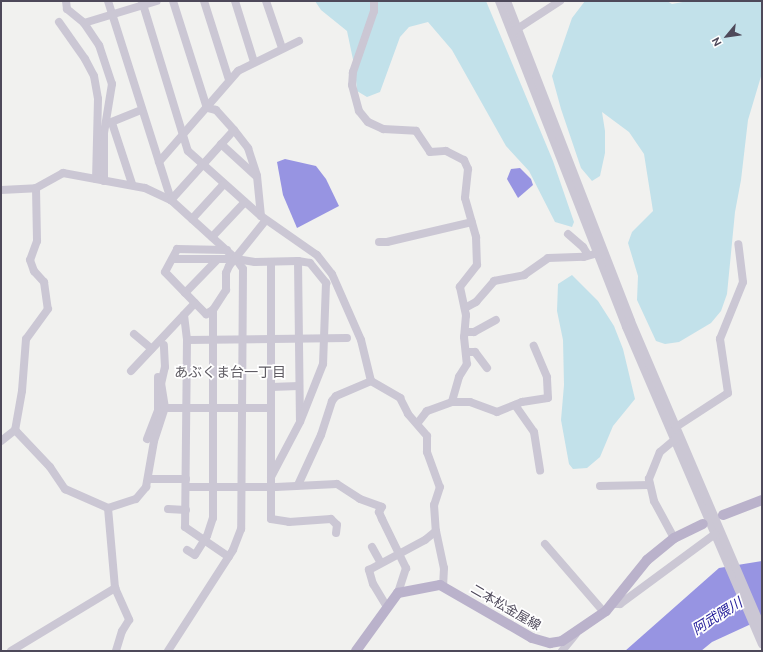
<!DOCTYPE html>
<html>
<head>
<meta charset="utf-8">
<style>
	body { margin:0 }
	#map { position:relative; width:763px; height:652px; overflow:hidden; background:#f1f1ef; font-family:Ubuntu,"Noto Sans JP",sans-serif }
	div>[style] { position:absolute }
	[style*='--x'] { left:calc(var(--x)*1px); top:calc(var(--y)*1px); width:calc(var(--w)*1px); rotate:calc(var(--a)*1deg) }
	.green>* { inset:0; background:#c2e1ea }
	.water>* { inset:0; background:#9794e2 }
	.minor>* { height:8px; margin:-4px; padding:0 4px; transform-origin:4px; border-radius:4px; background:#cbc7d4 }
	.major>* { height:10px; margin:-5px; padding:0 5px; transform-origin:5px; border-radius:5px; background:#bab2cb }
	span { translate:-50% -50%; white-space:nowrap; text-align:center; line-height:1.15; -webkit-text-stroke:3.5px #fff; paint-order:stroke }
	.street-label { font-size:13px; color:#4e495a }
	.neighbourhood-label { font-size:14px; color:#5f5c63 }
	.water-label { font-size:14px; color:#221c9a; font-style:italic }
	.frame { position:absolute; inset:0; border:2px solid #4e495a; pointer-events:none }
	.north { position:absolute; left:707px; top:16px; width:40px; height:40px; -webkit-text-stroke:3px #fff; paint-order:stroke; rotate:241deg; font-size:11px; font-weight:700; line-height:16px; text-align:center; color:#4e495a }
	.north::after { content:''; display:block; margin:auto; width:14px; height:18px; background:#4e495a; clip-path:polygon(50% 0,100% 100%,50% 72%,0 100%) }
</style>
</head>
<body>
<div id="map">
	<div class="green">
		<i style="clip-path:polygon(315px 1px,486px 1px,553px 161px,574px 222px,572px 227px,555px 222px,529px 171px,506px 146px,452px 50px,428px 22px,409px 27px,400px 37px,380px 92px,367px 97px,357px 91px,355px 69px,347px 31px,321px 10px)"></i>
		<i style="clip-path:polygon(585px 1px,667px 1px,672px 4px,688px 1px,760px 1px,762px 4px,762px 73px,748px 120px,741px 180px,735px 212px,727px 294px,721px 311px,711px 323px,679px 342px,665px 344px,656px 341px,637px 300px,638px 276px,628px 243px,632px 232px,653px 211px,644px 154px,629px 132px,602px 112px,605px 131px,605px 153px,600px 176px,592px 181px,581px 168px,561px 109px,552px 76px,572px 18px)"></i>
		<i style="clip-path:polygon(572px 275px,598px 301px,614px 326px,623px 349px,635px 399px,613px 426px,600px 457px,587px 468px,573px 469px,569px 464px,561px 420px,564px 385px,563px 340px,557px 311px,558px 284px)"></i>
	</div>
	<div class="water">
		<i style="clip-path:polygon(285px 159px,316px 166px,326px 179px,339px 206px,297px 228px,283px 195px,277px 162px)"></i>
		<i style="clip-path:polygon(520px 168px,531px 179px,533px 185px,518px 198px,507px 179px,511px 169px)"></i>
		<i style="clip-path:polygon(762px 561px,762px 619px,712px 642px,701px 651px,625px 651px,719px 568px)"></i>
	</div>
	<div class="minor">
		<i style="--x:66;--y:1;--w:8;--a:83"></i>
		<i style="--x:67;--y:9;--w:22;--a:39"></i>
		<i style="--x:84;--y:23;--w:27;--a:56"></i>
		<i style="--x:99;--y:45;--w:41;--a:71.6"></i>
		<i style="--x:112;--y:84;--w:50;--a:99.3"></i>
		<i style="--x:104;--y:133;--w:48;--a:90"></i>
		<i style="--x:108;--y:1;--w:209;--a:72.4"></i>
		<i style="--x:142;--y:1;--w:157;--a:73"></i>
		<i style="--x:188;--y:151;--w:98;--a:41.7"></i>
		<i style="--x:173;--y:1;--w:112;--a:72.4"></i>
		<i style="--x:204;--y:1;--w:83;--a:72.4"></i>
		<i style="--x:235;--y:1;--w:64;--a:72.7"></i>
		<i style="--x:266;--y:1;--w:50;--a:71.2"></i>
		<i style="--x:374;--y:1;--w:10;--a:90"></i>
		<i style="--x:374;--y:11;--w:65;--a:109"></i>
		<i style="--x:353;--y:72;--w:13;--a:94"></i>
		<i style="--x:352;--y:85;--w:27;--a:75"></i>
		<i style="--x:359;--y:111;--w:14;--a:51"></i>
		<i style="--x:368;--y:122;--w:17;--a:25"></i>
		<i style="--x:383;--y:129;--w:33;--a:3"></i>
		<i style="--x:416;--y:131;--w:25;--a:56"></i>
		<i style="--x:430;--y:152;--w:16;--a:-4"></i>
		<i style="--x:446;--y:151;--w:20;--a:27"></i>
		<i style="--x:464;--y:160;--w:10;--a:66"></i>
		<i style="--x:468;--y:169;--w:29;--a:96"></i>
		<i style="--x:465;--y:198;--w:41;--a:74.2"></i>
		<i style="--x:476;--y:237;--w:28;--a:88"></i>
		<i style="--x:477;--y:265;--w:28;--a:128"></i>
		<i style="--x:460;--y:287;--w:29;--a:78"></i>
		<i style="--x:466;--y:315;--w:22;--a:95"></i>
		<i style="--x:464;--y:337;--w:27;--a:84"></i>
		<i style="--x:467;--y:364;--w:15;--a:122"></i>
		<i style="--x:459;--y:377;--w:26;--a:106"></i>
		<i style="--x:452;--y:402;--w:27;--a:160"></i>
		<i style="--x:427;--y:411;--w:16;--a:128"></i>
		<i style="--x:499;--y:1;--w:350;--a:68.7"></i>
		<i style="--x:626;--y:327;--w:345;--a:66.8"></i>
		<i style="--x:507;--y:1;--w:343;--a:68.8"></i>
		<i style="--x:631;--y:321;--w:334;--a:66.9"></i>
		<i style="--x:59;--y:22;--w:45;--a:54.9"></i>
		<i style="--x:85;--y:59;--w:19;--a:62"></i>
		<i style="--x:94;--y:76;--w:23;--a:80"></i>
		<i style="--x:98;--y:99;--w:80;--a:91.4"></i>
		<i style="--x:84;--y:23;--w:76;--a:-16.8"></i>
		<i style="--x:514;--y:31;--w:55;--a:-33.1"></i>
		<i style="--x:109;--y:123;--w:35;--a:-22"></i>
		<i style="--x:112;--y:123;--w:64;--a:71.8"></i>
		<i style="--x:234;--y:130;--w:23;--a:52"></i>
		<i style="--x:248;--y:148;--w:29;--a:72"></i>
		<i style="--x:257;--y:176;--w:40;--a:84.3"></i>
		<i style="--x:261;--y:216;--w:68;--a:34.9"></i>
		<i style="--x:317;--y:255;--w:24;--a:52"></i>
		<i style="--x:332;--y:274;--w:72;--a:66.3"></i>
		<i style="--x:361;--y:340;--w:42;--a:76.3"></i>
		<i style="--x:371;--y:381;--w:34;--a:30"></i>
		<i style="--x:400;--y:398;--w:18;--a:63"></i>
		<i style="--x:408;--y:414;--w:29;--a:49"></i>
		<i style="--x:427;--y:436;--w:16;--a:90"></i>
		<i style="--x:427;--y:452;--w:37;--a:70"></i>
		<i style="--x:440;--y:487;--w:19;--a:108"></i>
		<i style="--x:434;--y:505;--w:26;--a:86"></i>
		<i style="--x:436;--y:531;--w:38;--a:78"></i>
		<i style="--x:444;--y:568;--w:17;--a:93"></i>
		<i style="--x:221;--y:144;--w:47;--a:42.4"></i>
		<i style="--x:159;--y:162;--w:121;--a:-49"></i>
		<i style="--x:238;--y:71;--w:68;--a:-26.2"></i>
		<i style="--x:36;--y:188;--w:53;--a:88.9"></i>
		<i style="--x:37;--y:241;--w:20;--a:110"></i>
		<i style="--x:30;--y:260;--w:12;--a:70"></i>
		<i style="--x:34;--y:271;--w:15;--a:48"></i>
		<i style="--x:44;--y:282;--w:27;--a:82"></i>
		<i style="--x:48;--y:309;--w:37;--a:126"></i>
		<i style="--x:26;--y:339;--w:52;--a:94.4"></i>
		<i style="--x:22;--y:391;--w:40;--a:100"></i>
		<i style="--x:15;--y:430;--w:51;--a:46.6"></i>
		<i style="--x:50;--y:467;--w:27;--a:56"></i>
		<i style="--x:65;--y:489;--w:47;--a:23.8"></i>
		<i style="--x:108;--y:508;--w:80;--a:85"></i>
		<i style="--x:115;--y:588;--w:35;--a:66"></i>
		<i style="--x:129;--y:620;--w:13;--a:122"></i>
		<i style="--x:122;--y:631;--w:21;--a:107"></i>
		<i style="--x:1;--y:190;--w:35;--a:-3"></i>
		<i style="--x:36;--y:188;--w:31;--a:-29"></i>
		<i style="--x:63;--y:173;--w:83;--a:10.4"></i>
		<i style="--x:145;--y:188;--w:29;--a:25"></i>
		<i style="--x:171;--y:200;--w:88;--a:42.2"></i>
		<i style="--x:236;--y:259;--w:12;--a:55"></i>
		<i style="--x:243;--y:269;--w:260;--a:90.4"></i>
		<i style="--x:241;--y:529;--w:22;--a:111"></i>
		<i style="--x:233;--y:550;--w:120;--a:122.8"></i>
		<i style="--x:171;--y:200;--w:94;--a:-48"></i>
		<i style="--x:234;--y:130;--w:27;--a:-132"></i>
		<i style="--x:216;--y:110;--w:9;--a:-167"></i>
		<i style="--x:192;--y:219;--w:47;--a:-47.6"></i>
		<i style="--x:568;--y:234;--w:20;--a:41"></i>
		<i style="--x:583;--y:247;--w:9;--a:58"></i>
		<i style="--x:212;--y:237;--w:48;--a:-46.7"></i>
		<i style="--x:379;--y:242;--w:8;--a:0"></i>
		<i style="--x:387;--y:242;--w:87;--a:-13.2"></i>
		<i style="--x:173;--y:259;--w:63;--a:0"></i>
		<i style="--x:236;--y:259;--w:19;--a:9"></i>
		<i style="--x:255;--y:262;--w:43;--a:-1.3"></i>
		<i style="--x:298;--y:261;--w:159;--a:89.3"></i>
		<i style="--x:298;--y:261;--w:12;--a:9"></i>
		<i style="--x:310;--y:263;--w:26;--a:51"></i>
		<i style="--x:326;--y:283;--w:81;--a:92.1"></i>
		<i style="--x:323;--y:364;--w:62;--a:111.6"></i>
		<i style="--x:300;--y:422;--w:62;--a:117.8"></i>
		<i style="--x:271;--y:477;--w:42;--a:90"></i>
		<i style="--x:271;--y:519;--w:18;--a:9"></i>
		<i style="--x:289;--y:522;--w:42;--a:-4.1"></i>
		<i style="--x:331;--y:519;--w:8;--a:45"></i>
		<i style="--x:337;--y:525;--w:8;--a:97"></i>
		<i style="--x:271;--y:262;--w:215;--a:90"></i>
		<i style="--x:185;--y:293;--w:47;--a:-45.9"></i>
		<i style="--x:195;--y:303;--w:16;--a:45"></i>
		<i style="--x:206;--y:314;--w:8;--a:-30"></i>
		<i style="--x:213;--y:310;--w:24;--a:-57"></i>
		<i style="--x:226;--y:290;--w:17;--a:-90"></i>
		<i style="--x:226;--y:273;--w:8;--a:-67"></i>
		<i style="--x:229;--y:266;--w:58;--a:-51.3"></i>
		<i style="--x:465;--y:308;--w:13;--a:-29"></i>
		<i style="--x:476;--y:302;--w:28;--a:-49"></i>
		<i style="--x:494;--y:281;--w:31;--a:-11"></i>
		<i style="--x:524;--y:275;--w:29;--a:-35"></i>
		<i style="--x:548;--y:258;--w:36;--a:-2"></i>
		<i style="--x:584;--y:257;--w:19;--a:-16"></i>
		<i style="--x:184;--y:315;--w:25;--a:83"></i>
		<i style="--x:187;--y:340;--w:187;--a:90.6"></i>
		<i style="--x:185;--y:527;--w:53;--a:34.3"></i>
		<i style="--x:466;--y:332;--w:8;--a:0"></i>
		<i style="--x:474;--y:332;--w:25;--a:-29"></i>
		<i style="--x:134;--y:334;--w:23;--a:40"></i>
		<i style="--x:187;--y:340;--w:160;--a:-0.7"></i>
		<i style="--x:467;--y:352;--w:8;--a:0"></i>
		<i style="--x:475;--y:352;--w:20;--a:53"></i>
		<i style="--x:131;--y:371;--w:93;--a:-46.7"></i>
		<i style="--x:195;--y:303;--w:43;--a:-134.1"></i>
		<i style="--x:165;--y:272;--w:26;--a:-62"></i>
		<i style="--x:177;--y:249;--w:50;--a:1.1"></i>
		<i style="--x:271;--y:387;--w:28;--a:-2"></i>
		<i style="--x:452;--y:402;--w:18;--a:0"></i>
		<i style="--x:470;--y:402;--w:29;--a:20"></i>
		<i style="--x:497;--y:412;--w:27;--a:-22"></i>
		<i style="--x:522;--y:402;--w:26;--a:-9"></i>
		<i style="--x:548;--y:398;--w:21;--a:-93"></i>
		<i style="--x:547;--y:377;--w:34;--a:-113"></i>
		<i style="--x:515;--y:405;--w:33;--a:55"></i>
		<i style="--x:534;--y:432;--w:39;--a:81"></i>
		<i style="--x:165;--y:408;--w:105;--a:0"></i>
		<i style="--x:676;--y:427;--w:62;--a:-33.2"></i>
		<i style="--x:728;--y:393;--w:55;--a:-98.4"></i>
		<i style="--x:720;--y:339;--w:61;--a:-68"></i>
		<i style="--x:743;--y:282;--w:38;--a:-97"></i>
		<i style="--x:147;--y:439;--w:31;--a:-69"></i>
		<i style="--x:158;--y:410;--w:33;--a:-90"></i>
		<i style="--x:1;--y:441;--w:18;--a:-38"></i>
		<i style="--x:149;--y:479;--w:37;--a:0"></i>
		<i style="--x:298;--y:485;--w:55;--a:-65.3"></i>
		<i style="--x:321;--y:435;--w:36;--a:-72"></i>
		<i style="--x:332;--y:401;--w:6;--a:-51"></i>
		<i style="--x:336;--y:396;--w:38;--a:-23"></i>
		<i style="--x:600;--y:486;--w:50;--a:-1.1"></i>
		<i style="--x:186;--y:487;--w:90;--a:0"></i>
		<i style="--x:276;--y:487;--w:61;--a:-2.8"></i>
		<i style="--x:337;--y:484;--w:27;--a:33"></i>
		<i style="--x:360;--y:499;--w:23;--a:20"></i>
		<i style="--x:382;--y:507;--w:6;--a:121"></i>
		<i style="--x:379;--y:512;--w:8;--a:67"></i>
		<i style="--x:382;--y:519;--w:55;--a:63.9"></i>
		<i style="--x:406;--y:568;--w:26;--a:108"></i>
		<i style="--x:108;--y:508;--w:29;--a:-18"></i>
		<i style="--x:136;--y:499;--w:16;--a:-50"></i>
		<i style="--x:146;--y:487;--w:47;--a:-80.1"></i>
		<i style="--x:154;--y:441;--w:35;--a:-72"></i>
		<i style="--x:165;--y:408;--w:24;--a:-99"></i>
		<i style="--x:161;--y:384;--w:17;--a:-77"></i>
		<i style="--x:165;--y:367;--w:22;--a:-93"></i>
		<i style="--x:168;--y:509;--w:18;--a:3"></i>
		<i style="--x:674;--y:538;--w:42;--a:-118.4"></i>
		<i style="--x:654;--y:501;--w:23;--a:-103"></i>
		<i style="--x:649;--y:479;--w:29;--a:-68"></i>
		<i style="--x:660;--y:452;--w:25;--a:-40"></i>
		<i style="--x:545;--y:544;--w:90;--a:49.1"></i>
		<i style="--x:372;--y:547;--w:18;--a:61"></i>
		<i style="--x:187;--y:550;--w:9;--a:32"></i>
		<i style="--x:195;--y:555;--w:22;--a:-58"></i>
		<i style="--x:207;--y:536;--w:19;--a:-72"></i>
		<i style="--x:213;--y:518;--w:208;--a:-90"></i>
		<i style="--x:611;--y:604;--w:9;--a:0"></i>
		<i style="--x:620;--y:604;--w:118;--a:-36.4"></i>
		<i style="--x:387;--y:607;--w:27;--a:-121"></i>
		<i style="--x:373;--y:584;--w:15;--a:-106"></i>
		<i style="--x:369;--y:570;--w:64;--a:-28.2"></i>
		<i style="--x:425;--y:540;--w:14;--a:-39"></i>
		<i style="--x:11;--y:651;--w:122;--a:-31.2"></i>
		<i style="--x:562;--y:651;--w:22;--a:-51"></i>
	</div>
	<div class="major">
		<i style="--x:723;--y:515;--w:42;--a:-21"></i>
		<i style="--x:356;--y:651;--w:72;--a:-54.1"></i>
		<i style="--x:398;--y:593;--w:43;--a:-10.8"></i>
		<i style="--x:440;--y:585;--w:106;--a:29.9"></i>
		<i style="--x:532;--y:638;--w:19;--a:16"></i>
		<i style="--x:550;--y:643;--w:12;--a:-9"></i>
		<i style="--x:562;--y:641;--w:53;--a:-34.3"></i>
		<i style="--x:606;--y:611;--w:65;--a:-51.2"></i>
		<i style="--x:647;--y:560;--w:35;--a:-39"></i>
		<i style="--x:674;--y:538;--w:32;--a:-26"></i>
	</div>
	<div class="street-label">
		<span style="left:506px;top:607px;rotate:30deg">二本松金屋線</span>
	</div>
	<div class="neighbourhood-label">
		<span style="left:230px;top:372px">あぶくま台一丁目</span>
	</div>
	<div class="water-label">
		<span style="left:717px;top:616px;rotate:-32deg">阿武隈川</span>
	</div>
	<div class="frame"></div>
	<div class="north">N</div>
</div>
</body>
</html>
